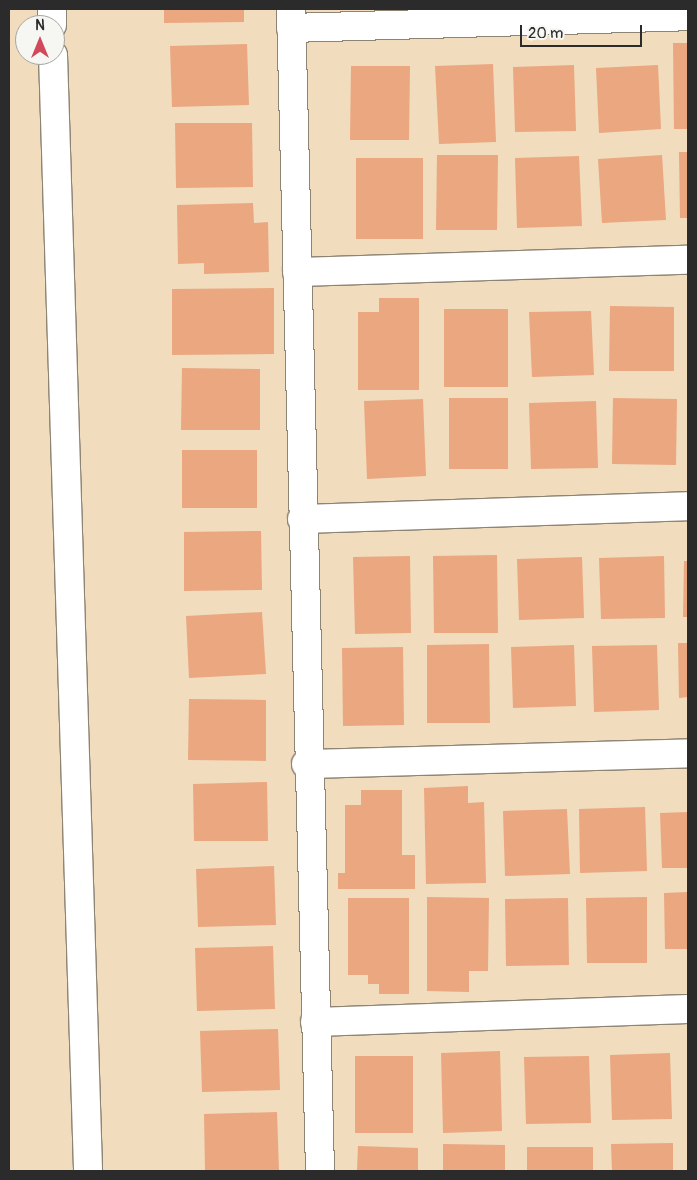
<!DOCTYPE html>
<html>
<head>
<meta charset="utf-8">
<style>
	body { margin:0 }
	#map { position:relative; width:697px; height:1180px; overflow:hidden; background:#f1dcbd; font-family:Pangolin,sans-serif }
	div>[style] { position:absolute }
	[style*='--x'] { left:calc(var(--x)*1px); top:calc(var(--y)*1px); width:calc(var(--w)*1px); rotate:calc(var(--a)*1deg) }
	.building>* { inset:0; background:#eaa780 }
	.roads { filter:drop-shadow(1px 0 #8e8474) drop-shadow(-1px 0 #8e8474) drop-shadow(0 1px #8e8474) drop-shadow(0 -1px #8e8474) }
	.minor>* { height:28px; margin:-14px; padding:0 14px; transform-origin:14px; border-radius:14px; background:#fff }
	span { translate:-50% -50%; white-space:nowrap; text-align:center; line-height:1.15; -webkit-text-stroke:4px #f6f6f2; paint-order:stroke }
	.frame { position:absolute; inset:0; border:10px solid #2b2b2b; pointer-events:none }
	.north { position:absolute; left:15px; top:15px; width:50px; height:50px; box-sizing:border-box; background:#f6f6f2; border:1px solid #a5a5a2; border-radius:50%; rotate:0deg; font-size:14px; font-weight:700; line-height:20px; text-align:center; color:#2b2b2b }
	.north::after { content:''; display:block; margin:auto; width:18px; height:22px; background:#d1495b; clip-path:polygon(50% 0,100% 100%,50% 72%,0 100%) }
	.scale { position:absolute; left:520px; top:25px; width:122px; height:22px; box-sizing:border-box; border:2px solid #2b2b2b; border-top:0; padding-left:6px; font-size:15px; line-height:18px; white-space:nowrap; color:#2b2b2b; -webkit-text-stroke:4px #f6f6f2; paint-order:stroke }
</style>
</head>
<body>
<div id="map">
	<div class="building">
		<i style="clip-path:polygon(164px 9px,244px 9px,244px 22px,164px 23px)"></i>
		<i style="clip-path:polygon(673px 43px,688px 43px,688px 129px,674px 129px)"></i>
		<i style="clip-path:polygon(247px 44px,249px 105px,172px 107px,170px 46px)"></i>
		<i style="clip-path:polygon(493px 64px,496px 142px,439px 144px,435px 66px)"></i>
		<i style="clip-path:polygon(574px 65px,576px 131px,515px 132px,513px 67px)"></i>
		<i style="clip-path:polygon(658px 65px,661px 129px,599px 133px,596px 68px)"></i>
		<i style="clip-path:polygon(351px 66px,410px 66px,409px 140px,350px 140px)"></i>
		<i style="clip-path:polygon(175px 123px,252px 123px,253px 187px,176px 188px)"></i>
		<i style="clip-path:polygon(679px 152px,688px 152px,688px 218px,680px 218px)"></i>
		<i style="clip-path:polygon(437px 155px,498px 155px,497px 230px,436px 230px)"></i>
		<i style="clip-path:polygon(662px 155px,666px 220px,602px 223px,598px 159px)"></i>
		<i style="clip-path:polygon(579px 156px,582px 226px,517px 228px,515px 158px)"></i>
		<i style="clip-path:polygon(356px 158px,423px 158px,423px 239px,356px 239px)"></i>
		<i style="clip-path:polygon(253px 203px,254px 223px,268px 222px,269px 272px,204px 274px,204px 263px,178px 264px,177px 205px)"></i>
		<i style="clip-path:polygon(274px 288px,274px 354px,172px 355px,172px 289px)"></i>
		<i style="clip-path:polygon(379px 298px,419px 298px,419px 390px,358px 390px,358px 312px,379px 312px)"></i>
		<i style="clip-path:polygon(610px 306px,674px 307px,674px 371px,609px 371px)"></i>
		<i style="clip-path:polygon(444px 309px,508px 309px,508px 387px,444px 387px)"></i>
		<i style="clip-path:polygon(591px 311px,594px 375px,532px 377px,529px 312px)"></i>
		<i style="clip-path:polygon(182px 368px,260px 369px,260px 430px,181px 430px)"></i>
		<i style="clip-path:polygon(449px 398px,508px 398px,508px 469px,449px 469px)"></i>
		<i style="clip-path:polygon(613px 398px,677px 399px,676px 465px,612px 464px)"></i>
		<i style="clip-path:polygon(423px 399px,426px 476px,367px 479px,364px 401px)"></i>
		<i style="clip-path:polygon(596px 401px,598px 468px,531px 469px,529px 403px)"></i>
		<i style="clip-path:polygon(182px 450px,257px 450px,257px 508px,182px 508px)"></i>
		<i style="clip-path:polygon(261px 531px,262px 590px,184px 591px,184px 532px)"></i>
		<i style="clip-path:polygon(497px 555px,498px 633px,434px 633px,433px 556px)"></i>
		<i style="clip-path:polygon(410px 556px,411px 633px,355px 634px,353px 557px)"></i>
		<i style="clip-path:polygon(664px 556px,665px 618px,601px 619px,599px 558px)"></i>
		<i style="clip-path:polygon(582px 557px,584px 618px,519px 620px,517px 559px)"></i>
		<i style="clip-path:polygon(684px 561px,688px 561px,688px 617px,683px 617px)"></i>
		<i style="clip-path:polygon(262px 612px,266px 674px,189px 678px,186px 616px)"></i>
		<i style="clip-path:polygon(678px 643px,688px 643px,688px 697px,679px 698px)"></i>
		<i style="clip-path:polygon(489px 644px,490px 723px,427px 723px,427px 645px)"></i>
		<i style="clip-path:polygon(574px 645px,576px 706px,513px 708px,511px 647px)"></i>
		<i style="clip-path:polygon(657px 645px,659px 710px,594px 712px,592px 646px)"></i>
		<i style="clip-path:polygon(403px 647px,404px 725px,343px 726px,342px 648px)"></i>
		<i style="clip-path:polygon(189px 699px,266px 700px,266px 761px,188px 760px)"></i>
		<i style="clip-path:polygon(267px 782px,268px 841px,194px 841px,193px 784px)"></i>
		<i style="clip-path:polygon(468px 786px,468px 803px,484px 802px,486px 883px,426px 884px,424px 788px)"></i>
		<i style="clip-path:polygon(361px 790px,402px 790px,402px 855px,415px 855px,415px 889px,338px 889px,338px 873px,345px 873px,345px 805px,361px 805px)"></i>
		<i style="clip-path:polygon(645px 807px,647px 871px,580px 873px,579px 809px)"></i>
		<i style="clip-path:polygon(567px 809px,570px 874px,505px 876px,503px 811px)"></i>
		<i style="clip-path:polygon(688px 812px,688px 868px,662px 868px,660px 813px)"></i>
		<i style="clip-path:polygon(274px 866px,276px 925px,198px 927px,196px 869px)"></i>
		<i style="clip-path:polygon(688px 892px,688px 949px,665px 949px,664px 893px)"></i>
		<i style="clip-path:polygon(427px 897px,489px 898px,488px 971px,469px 971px,469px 992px,427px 991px)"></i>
		<i style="clip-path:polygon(647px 897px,647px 963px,587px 963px,586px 898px)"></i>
		<i style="clip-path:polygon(348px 898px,409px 898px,409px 994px,379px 994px,379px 984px,368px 984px,368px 975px,348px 975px)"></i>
		<i style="clip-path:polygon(568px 898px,569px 965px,506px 966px,505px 899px)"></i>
		<i style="clip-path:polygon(273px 946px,275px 1009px,197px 1011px,195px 948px)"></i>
		<i style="clip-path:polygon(278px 1029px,280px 1090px,202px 1092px,200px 1031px)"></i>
		<i style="clip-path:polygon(500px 1051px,502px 1131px,443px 1133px,441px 1053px)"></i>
		<i style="clip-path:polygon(670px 1053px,672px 1119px,612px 1120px,610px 1055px)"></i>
		<i style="clip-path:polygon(355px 1056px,413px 1056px,413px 1133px,355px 1133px)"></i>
		<i style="clip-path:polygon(589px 1056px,591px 1123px,526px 1124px,524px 1057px)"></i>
		<i style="clip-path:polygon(277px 1112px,279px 1171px,205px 1171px,204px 1114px)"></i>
		<i style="clip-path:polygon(673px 1143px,673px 1171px,612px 1171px,611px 1144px)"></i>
		<i style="clip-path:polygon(443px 1144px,505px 1145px,505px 1171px,443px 1171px)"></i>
		<i style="clip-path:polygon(358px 1146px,418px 1148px,418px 1171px,357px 1171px)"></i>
		<i style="clip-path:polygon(527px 1147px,593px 1147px,593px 1171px,527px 1171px)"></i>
	</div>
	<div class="roads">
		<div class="minor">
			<i style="--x:52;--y:9;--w:16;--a:90"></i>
			<i style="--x:291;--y:9;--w:1162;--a:88.57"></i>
			<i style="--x:291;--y:28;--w:397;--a:-1.7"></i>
			<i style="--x:53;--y:55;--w:1117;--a:88.2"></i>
			<i style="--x:297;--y:272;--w:391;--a:-1.8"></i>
			<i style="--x:302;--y:519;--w:386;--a:-1.9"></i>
			<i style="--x:306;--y:764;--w:382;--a:-1.6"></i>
			<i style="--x:315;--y:1022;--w:373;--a:-2"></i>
		</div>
	</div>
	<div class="frame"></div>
	<div class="north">N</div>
	<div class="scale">20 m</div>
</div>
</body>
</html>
